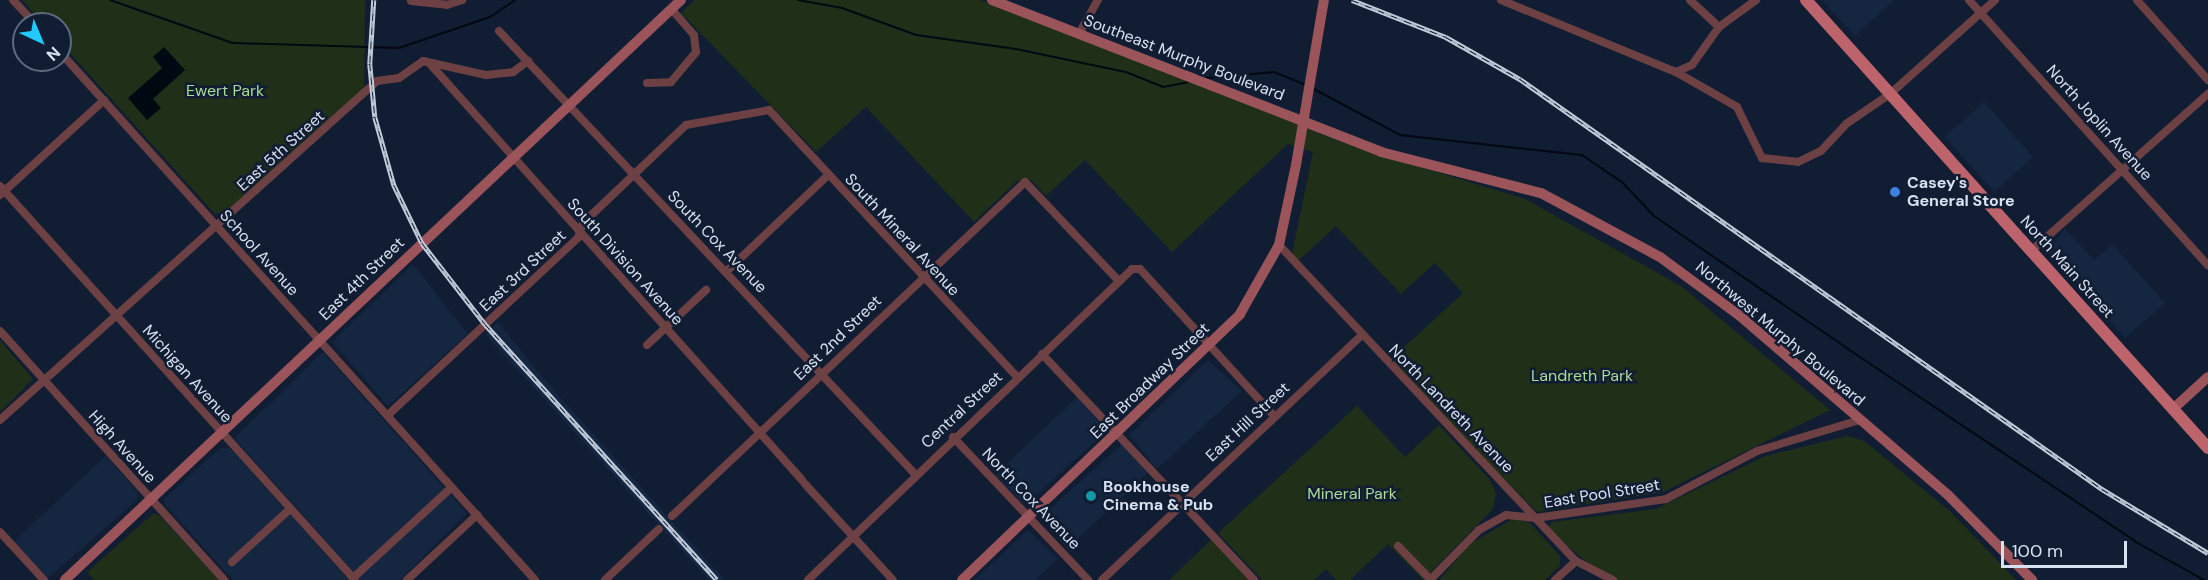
<!DOCTYPE html>
<html>
<head>
<meta charset="utf-8">
<style>
	body { margin:0 }
	#map { position:relative; width:2208px; height:580px; overflow:hidden; background:#101d32; font-family:"DM Sans",sans-serif }
	div>[style] { position:absolute }
	[style*='--x'] { left:calc(var(--x)*1px); top:calc(var(--y)*1px); width:calc(var(--w)*1px); rotate:calc(var(--a)*1deg) }
	.built>* { inset:0; background:#152641 }
	.green>* { inset:0; background:#203018 }
	.water>* { inset:0; background:#000811 }
	.stream>* { height:2px; margin:-1px; padding:0 1px; transform-origin:1px; border-radius:1px; background:#000811 }
	.street>* { height:8px; margin:-4px; padding:0 4px; transform-origin:4px; border-radius:4px; background:#6d4144 }
	.secondary>* { height:10px; margin:-5px; padding:0 5px; transform-origin:5px; border-radius:5px; background:#9a545a }
	.primary>* { height:12px; margin:-6px; padding:0 6px; transform-origin:6px; border-radius:6px; background:#bd636b }
	.rail>* { height:4.5px; margin-top:-2.25px; transform-origin:0; background:repeating-linear-gradient(90deg,#101d32 0 7px,#c1cbda 0 14px); box-sizing:border-box; border-block:2px solid #c1cbda }
	.secondary-bridge>* { height:10px; margin:-5px; padding:0 5px; transform-origin:5px; border-radius:5px; background:#9a545a }
	.dots>* { width:16px; height:16px; translate:-50% -50%; box-sizing:border-box; border:3px solid #101d32; border-radius:50% }
	span { translate:-50% -50%; white-space:nowrap; text-align:center; line-height:1.15; -webkit-text-stroke:5px #101d32; paint-order:stroke }
	.street-label { font-size:16px; color:#d8e1f0 }
	.park-label { font-size:16px; color:#acdc96 }
	.poi-label { font-size:16px; color:#d8e1f0; font-weight:700 }
	.left { translate:0 -50%; text-align:left }
	.north { position:absolute; left:12px; top:12px; width:60px; height:60px; box-sizing:border-box; background:#101d32; border:2px solid #606b7e; border-radius:50%; rotate:136deg; font-size:16px; font-weight:700; line-height:24px; text-align:center; color:#d8e1f0 }
	.north::after { content:''; display:block; margin:auto; width:21px; height:27px; background:#22c9fe; clip-path:polygon(50% 0,100% 100%,50% 72%,0 100%) }
	.scale { position:absolute; left:2001px; top:541px; width:126px; height:27px; box-sizing:border-box; border:3px solid #d8e1f0; border-top:0; padding-left:8px; font-size:18px; line-height:21px; white-space:nowrap; color:#d8e1f0; -webkit-text-stroke:4px #101d32; paint-order:stroke }
</style>
</head>
<body>
<div id="map">
	<div class="built">
		<i style="clip-path:polygon(1822px 0,1892px 0,1893px 1px,1855px 36px)"></i>
		<i style="clip-path:polygon(1984px 102px,2033px 157px,1994px 192px,1945px 137px)"></i>
		<i style="clip-path:polygon(2065px 229px,2094px 260px,2113px 245px,2165px 303px,2125px 338px,2047px 251px)"></i>
		<i style="clip-path:polygon(413px 264px,468px 334px,388px 406px,332px 342px)"></i>
		<i style="clip-path:polygon(498px 322px,544px 379px,725px 580px,709px 580px,485px 334px)"></i>
		<i style="clip-path:polygon(323px 352px,467px 513px,400px 580px,361px 580px,234px 438px)"></i>
		<i style="clip-path:polygon(1208px 360px,1242px 391px,1157px 469px,1129px 435px)"></i>
		<i style="clip-path:polygon(1077px 397px,1107px 431px,1025px 505px,995px 475px)"></i>
		<i style="clip-path:polygon(1122px 444px,1149px 472px,1067px 549px,1042px 516px)"></i>
		<i style="clip-path:polygon(228px 447px,233px 451px,349px 580px,233px 580px,165px 505px,164px 499px,220px 448px)"></i>
		<i style="clip-path:polygon(106px 456px,137px 491px,137px 500px,48px 578px,14px 541px)"></i>
		<i style="clip-path:polygon(1028px 530px,1058px 559px,1035px 580px,974px 580px)"></i>
	</div>
	<div class="green">
		<i style="clip-path:polygon(22px 0,365px 0,364px 89px,227px 211px,215px 214px,60px 42px,60px 24px,43px 24px)"></i>
		<i style="clip-path:polygon(695px 0,980px 0,1352px 146px,1525px 199px,1681px 286px,1830px 410px,1663px 492px,1537px 512px,1389px 361px,1463px 293px,1435px 263px,1401px 294px,1336px 226px,1298px 261px,1292px 254px,1313px 152px,1288px 144px,1172px 252px,1085px 160px,1046px 196px,1031px 180px,1017px 181px,974px 222px,866px 107px,816px 152px,681px 13px)"></i>
		<i style="clip-path:polygon(0 340px,33px 379px,0 412px)"></i>
		<i style="clip-path:polygon(1357px 406px,1405px 457px,1439px 425px,1490px 480px,1496px 493px,1493px 509px,1423px 580px,1388px 544px,1350px 580px,1336px 580px,1326px 569px,1314px 580px,1262px 580px,1218px 533px)"></i>
		<i style="clip-path:polygon(1848px 436px,1864px 441px,1950px 511px,2016px 580px,1609px 580px,1546px 529px,1552px 522px,1656px 509px,1765px 456px)"></i>
		<i style="clip-path:polygon(154px 513px,160px 516px,219px 580px,94px 580px,87px 572px)"></i>
		<i style="clip-path:polygon(1513px 519px,1530px 523px,1560px 556px,1560px 566px,1545px 580px,1439px 580px,1471px 543px)"></i>
		<i style="clip-path:polygon(1212px 539px,1250px 580px,1169px 580px)"></i>
	</div>
	<div class="water">
		<i style="clip-path:polygon(164px 47px,185px 70px,153px 99px,161px 108px,147px 120px,128px 98px,162px 68px,153px 57px)"></i>
	</div>
	<div class="stream">
		<i style="--x:110;--y:0;--w:130;--a:19.3"></i>
		<i style="--x:233;--y:43;--w:166;--a:1.7"></i>
		<i style="--x:399;--y:48;--w:96;--a:-18.8"></i>
		<i style="--x:490;--y:17;--w:30;--a:-34"></i>
		<i style="--x:798;--y:0;--w:45;--a:10.3"></i>
		<i style="--x:842;--y:8;--w:79;--a:20"></i>
		<i style="--x:916;--y:35;--w:101;--a:8"></i>
		<i style="--x:1016;--y:49;--w:112;--a:11.8"></i>
		<i style="--x:1126;--y:72;--w:40;--a:22"></i>
		<i style="--x:1163;--y:87;--w:25;--a:-11"></i>
		<i style="--x:1205;--y:78;--w:69;--a:-5"></i>
		<i style="--x:1274;--y:72;--w:35;--a:22"></i>
		<i style="--x:1312;--y:88;--w:100;--a:28.1"></i>
		<i style="--x:1400;--y:135;--w:183;--a:6.3"></i>
		<i style="--x:1582;--y:155;--w:50;--a:34.3"></i>
		<i style="--x:1623;--y:183;--w:45;--a:46.8"></i>
		<i style="--x:1654;--y:216;--w:246;--a:34.4"></i>
		<i style="--x:1857;--y:355;--w:336;--a:33.8"></i>
		<i style="--x:2136;--y:542;--w:78;--a:29.2"></i>
	</div>
	<div class="street">
		<i style="--x:13;--y:0;--w:33;--a:47"></i>
		<i style="--x:1501;--y:0;--w:189;--a:22.4"></i>
		<i style="--x:1676;--y:72;--w:17;--a:-24"></i>
		<i style="--x:1692;--y:65;--w:47;--a:-54.6"></i>
		<i style="--x:1719;--y:27;--w:46;--a:-36.1"></i>
		<i style="--x:1690;--y:0;--w:40;--a:43"></i>
		<i style="--x:1969;--y:0;--w:357;--a:48"></i>
		<i style="--x:2137;--y:0;--w:107;--a:48.4"></i>
		<i style="--x:411;--y:1;--w:36;--a:6"></i>
		<i style="--x:447;--y:5;--w:16;--a:-18"></i>
		<i style="--x:499;--y:31;--w:606;--a:46.8"></i>
		<i style="--x:1079;--y:34;--w:39;--a:-61"></i>
		<i style="--x:60;--y:52;--w:710;--a:48.02"></i>
		<i style="--x:431;--y:65;--w:557;--a:48.2"></i>
		<i style="--x:1676;--y:72;--w:70;--a:29.8"></i>
		<i style="--x:1737;--y:107;--w:57;--a:63.9"></i>
		<i style="--x:1762;--y:158;--w:36;--a:6"></i>
		<i style="--x:1798;--y:162;--w:25;--a:-26"></i>
		<i style="--x:1821;--y:151;--w:37;--a:-47"></i>
		<i style="--x:1846;--y:124;--w:53;--a:-34.3"></i>
		<i style="--x:1890;--y:94;--w:141;--a:-41.8"></i>
		<i style="--x:647;--y:83;--w:24;--a:-2"></i>
		<i style="--x:671;--y:82;--w:39;--a:-50"></i>
		<i style="--x:696;--y:52;--w:17;--a:-97"></i>
		<i style="--x:694;--y:35;--w:35;--a:-131"></i>
		<i style="--x:0;--y:186;--w:530;--a:47.98"></i>
		<i style="--x:0;--y:195;--w:141;--a:-42.4"></i>
		<i style="--x:1279;--y:245;--w:434;--a:46.8"></i>
		<i style="--x:1576;--y:561;--w:42;--a:27.2"></i>
		<i style="--x:2031;--y:251;--w:237;--a:-41.6"></i>
		<i style="--x:727;--y:271;--w:139;--a:-43.5"></i>
		<i style="--x:0;--y:331;--w:335;--a:48"></i>
		<i style="--x:647;--y:345;--w:81;--a:-43"></i>
		<i style="--x:1042;--y:354;--w:310;--a:46.8"></i>
		<i style="--x:388;--y:415;--w:260;--a:-43"></i>
		<i style="--x:578;--y:238;--w:16;--a:-72"></i>
		<i style="--x:583;--y:223;--w:142;--a:-43.6"></i>
		<i style="--x:686;--y:125;--w:84;--a:-10.2"></i>
		<i style="--x:769;--y:110;--w:364;--a:47.1"></i>
		<i style="--x:0;--y:420;--w:507;--a:-41.96"></i>
		<i style="--x:377;--y:81;--w:22;--a:-8"></i>
		<i style="--x:399;--y:78;--w:29;--a:-35"></i>
		<i style="--x:423;--y:61;--w:65;--a:12.5"></i>
		<i style="--x:486;--y:75;--w:27;--a:-6"></i>
		<i style="--x:513;--y:72;--w:19;--a:-36"></i>
		<i style="--x:953;--y:437;--w:197;--a:46.6"></i>
		<i style="--x:805;--y:484;--w:130;--a:47.5"></i>
		<i style="--x:672;--y:516;--w:486;--a:-43.4"></i>
		<i style="--x:1025;--y:182;--w:137;--a:46.5"></i>
		<i style="--x:0;--y:532;--w:65;--a:47.5"></i>
		<i style="--x:1398;--y:546;--w:47;--a:45.9"></i>
		<i style="--x:232;--y:562;--w:77;--a:-42.4"></i>
		<i style="--x:353;--y:578;--w:134;--a:-42.6"></i>
		<i style="--x:407;--y:580;--w:96;--a:-42.9"></i>
		<i style="--x:605;--y:580;--w:74;--a:-43.4"></i>
		<i style="--x:808;--y:580;--w:449;--a:-43.8"></i>
		<i style="--x:1132;--y:269;--w:8;--a:0"></i>
		<i style="--x:1140;--y:269;--w:199;--a:47.6"></i>
		<i style="--x:1102;--y:580;--w:357;--a:-43.3"></i>
		<i style="--x:1430;--y:580;--w:70;--a:-45.6"></i>
		<i style="--x:1479;--y:530;--w:31;--a:-29"></i>
		<i style="--x:1506;--y:515;--w:30;--a:6"></i>
		<i style="--x:1536;--y:518;--w:131;--a:-8.3"></i>
		<i style="--x:1666;--y:499;--w:103;--a:-27.8"></i>
		<i style="--x:1757;--y:451;--w:108;--a:-16.8"></i>
		<i style="--x:1555;--y:580;--w:28;--a:-42"></i>
	</div>
	<div class="secondary">
		<i style="--x:992;--y:0;--w:418;--a:21.3"></i>
		<i style="--x:1381;--y:152;--w:165;--a:14.4"></i>
		<i style="--x:1541;--y:193;--w:135;--a:28.3"></i>
		<i style="--x:1660;--y:257;--w:99;--a:36.4"></i>
		<i style="--x:1740;--y:316;--w:274;--a:40.7"></i>
		<i style="--x:1948;--y:495;--w:120;--a:45.3"></i>
		<i style="--x:2173;--y:409;--w:47;--a:-42.4"></i>
		<i style="--x:65;--y:580;--w:846;--a:-43.28"></i>
		<i style="--x:962;--y:580;--w:385;--a:-43.7"></i>
		<i style="--x:1240;--y:314;--w:79;--a:-60.5"></i>
		<i style="--x:1279;--y:245;--w:82;--a:-78"></i>
	</div>
	<div class="primary">
		<i style="--x:1806;--y:0;--w:602;--a:48.1"></i>
	</div>
	<div class="rail">
		<i style="--x:374;--y:0;--w:64;--a:93.6"></i>
		<i style="--x:370;--y:64;--w:53;--a:84.6"></i>
		<i style="--x:375;--y:117;--w:71;--a:74.4"></i>
		<i style="--x:394;--y:185;--w:64;--a:64.2"></i>
		<i style="--x:422;--y:243;--w:103;--a:52.1"></i>
		<i style="--x:485;--y:324;--w:345;--a:47.8"></i>
		<i style="--x:1352;--y:0;--w:101;--a:21.5"></i>
		<i style="--x:1446;--y:37;--w:85;--a:29.6"></i>
		<i style="--x:1520;--y:79;--w:712;--a:35.16"></i>
		<i style="--x:2102;--y:489;--w:124;--a:31.1"></i>
	</div>
	<div class="secondary-bridge">
		<i style="--x:1296;--y:165;--w:167;--a:-80.4"></i>
	</div>
	<div class="dots">
		<i style="left:1895px;top:192px;background:#3f7fe0"></i>
		<i style="left:1091px;top:496px;background:#0f9aa8"></i>
	</div>
	<div class="street-label">
		<span style="left:1184px;top:58px;rotate:21deg">Southeast Murphy Boulevard</span>
		<span style="left:2099px;top:123px;rotate:48deg">North Joplin Avenue</span>
		<span style="left:281px;top:151px;rotate:-42deg">East 5th Street</span>
		<span style="left:902px;top:235px;rotate:47deg">South Mineral Avenue</span>
		<span style="left:717px;top:242px;rotate:46deg">South Cox Avenue</span>
		<span style="left:259px;top:253px;rotate:48deg">School Avenue</span>
		<span style="left:625px;top:262px;rotate:48deg">South Division Avenue</span>
		<span style="left:2067px;top:267px;rotate:48deg">North Main Street</span>
		<span style="left:523px;top:271px;rotate:-43deg">East 3rd Street</span>
		<span style="left:362px;top:279px;rotate:-44deg">East 4th Street</span>
		<span style="left:1780px;top:334px;rotate:40deg">Northwest Murphy Boulevard</span>
		<span style="left:838px;top:338px;rotate:-44deg">East 2nd Street</span>
		<span style="left:187px;top:374px;rotate:48deg">Michigan Avenue</span>
		<span style="left:1150px;top:381px;rotate:-44deg">East Broadway Street</span>
		<span style="left:1451px;top:409px;rotate:46deg">North Landreth Avenue</span>
		<span style="left:962px;top:410px;rotate:-43deg">Central Street</span>
		<span style="left:1248px;top:422px;rotate:-43deg">East Hill Street</span>
		<span style="left:122px;top:447px;rotate:48deg">High Avenue</span>
		<span style="left:1602px;top:494px;rotate:-9deg">East Pool Street</span>
		<span style="left:1031px;top:499px;rotate:46deg">North Cox Avenue</span>
	</div>
	<div class="park-label">
		<span style="left:225px;top:91px">Ewert Park</span>
		<span style="left:1582px;top:376px">Landreth Park</span>
		<span style="left:1352px;top:494px">Mineral Park</span>
	</div>
	<div class="poi-label">
		<span class="left" style="left:1907px;top:192px">Casey's<br>General Store</span>
		<span class="left" style="left:1103px;top:496px">Bookhouse<br>Cinema &amp; Pub</span>
	</div>
	<div class="north">N</div>
	<div class="scale">100 m</div>
</div>
</body>
</html>
